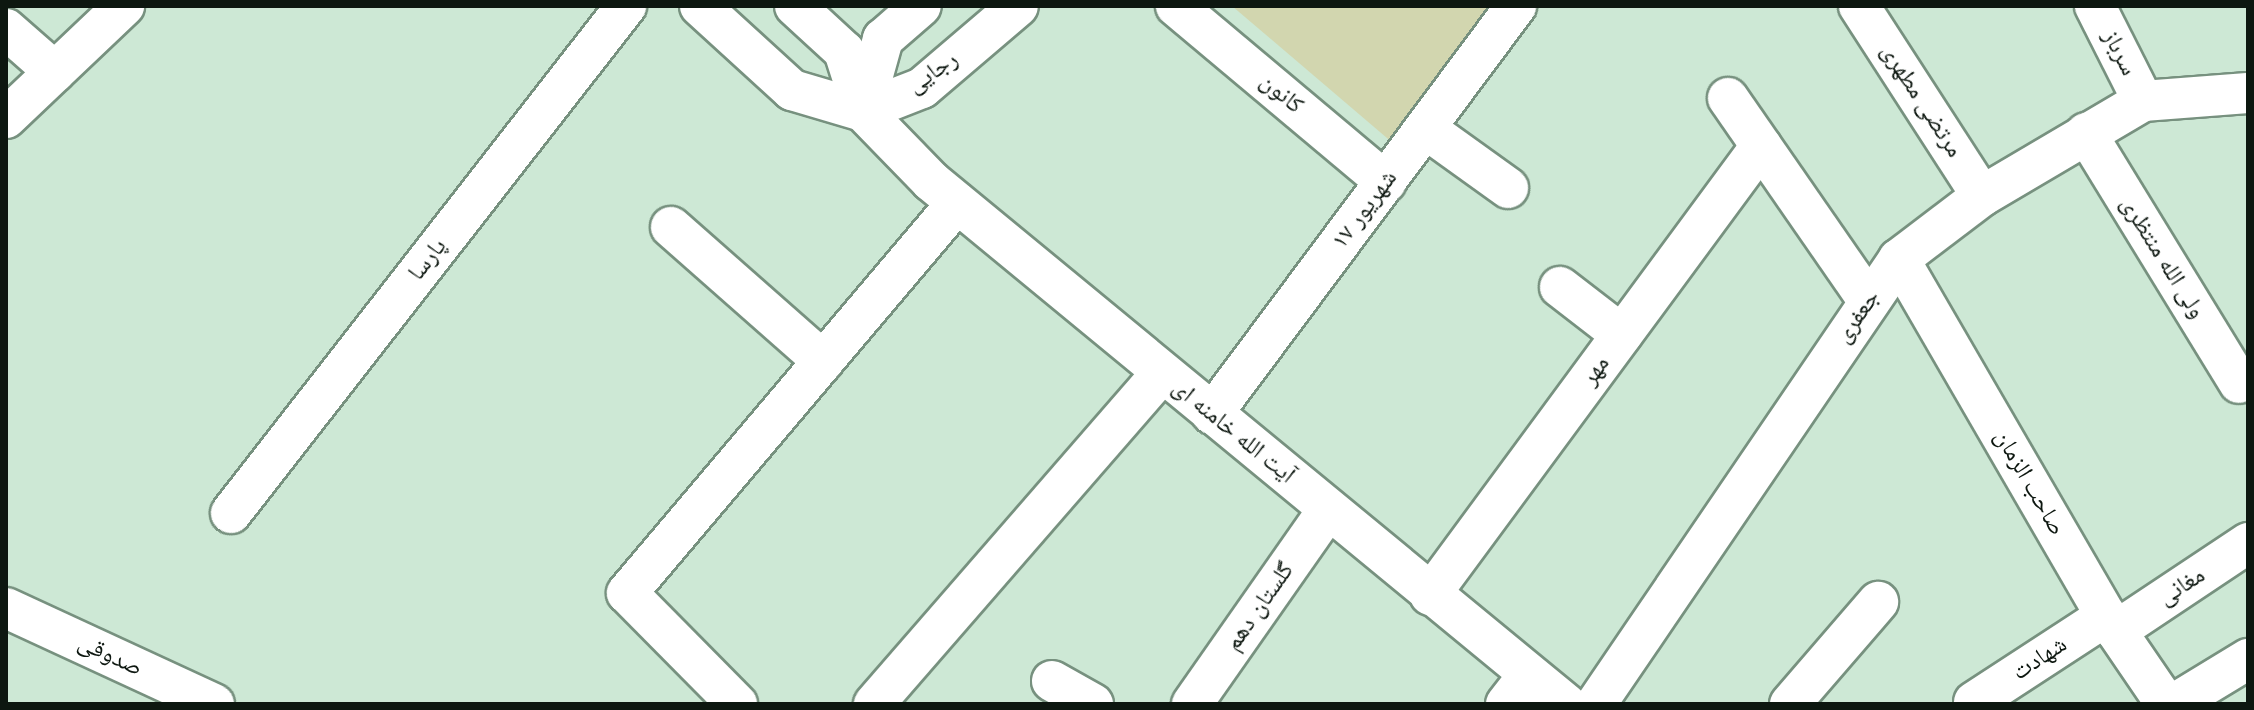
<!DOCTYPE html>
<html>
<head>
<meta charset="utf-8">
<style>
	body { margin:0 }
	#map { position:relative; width:2254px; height:710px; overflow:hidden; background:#cde8d5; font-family:Spectral,"Noto Naskh Arabic",serif }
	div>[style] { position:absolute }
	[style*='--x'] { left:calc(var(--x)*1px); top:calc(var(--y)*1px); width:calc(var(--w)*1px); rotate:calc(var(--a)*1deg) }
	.green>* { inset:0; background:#d2d6af }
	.roads { filter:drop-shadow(2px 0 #77917f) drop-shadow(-2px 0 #77917f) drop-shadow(0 2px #77917f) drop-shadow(0 -2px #77917f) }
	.minor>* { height:40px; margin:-20px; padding:0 20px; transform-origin:20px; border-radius:20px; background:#fff }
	span { translate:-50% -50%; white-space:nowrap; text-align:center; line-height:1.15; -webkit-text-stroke:6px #fff; paint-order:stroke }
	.street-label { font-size:24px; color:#0d1710 }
	.frame { position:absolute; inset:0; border:8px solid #0d1710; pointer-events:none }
</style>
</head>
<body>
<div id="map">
	<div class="green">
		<i style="clip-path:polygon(1232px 6px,1491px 6px,1394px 144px)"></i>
	</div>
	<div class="roads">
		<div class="minor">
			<i style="--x:700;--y:6;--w:125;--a:42.4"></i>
			<i style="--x:792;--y:90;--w:74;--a:16.5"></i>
			<i style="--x:795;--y:6;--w:67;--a:42.6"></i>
			<i style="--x:844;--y:51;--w:63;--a:72.4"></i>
			<i style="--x:863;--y:111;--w:98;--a:45.8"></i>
			<i style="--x:931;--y:181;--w:823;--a:39.48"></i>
			<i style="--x:1176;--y:6;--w:274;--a:40"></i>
			<i style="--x:1859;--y:6;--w:226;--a:57.1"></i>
			<i style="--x:2095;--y:6;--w:106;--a:63.2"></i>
			<i style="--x:6;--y:29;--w:65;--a:41.3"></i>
			<i style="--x:1728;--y:98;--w:246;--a:55.3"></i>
			<i style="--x:863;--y:111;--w:63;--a:-21.3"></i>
			<i style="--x:922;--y:88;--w:126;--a:-40.5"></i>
			<i style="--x:863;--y:111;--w:75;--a:-74.5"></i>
			<i style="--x:883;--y:39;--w:50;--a:-41"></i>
			<i style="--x:6;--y:118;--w:163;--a:-43.5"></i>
			<i style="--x:1426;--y:129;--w:101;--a:35.7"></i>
			<i style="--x:2086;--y:133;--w:293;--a:58.5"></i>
			<i style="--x:671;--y:227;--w:203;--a:41.4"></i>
			<i style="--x:1899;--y:259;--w:413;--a:59.9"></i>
			<i style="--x:2106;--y:616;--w:107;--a:55.7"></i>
			<i style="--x:1560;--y:287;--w:78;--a:37.7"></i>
			<i style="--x:1212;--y:414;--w:509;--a:-53.31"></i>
			<i style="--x:231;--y:513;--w:643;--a:-52.08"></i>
			<i style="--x:1430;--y:595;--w:558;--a:-53.6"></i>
			<i style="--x:6;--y:608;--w:229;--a:24.8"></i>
			<i style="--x:2116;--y:631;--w:159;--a:-33.7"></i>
			<i style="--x:1052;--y:681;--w:47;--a:29.3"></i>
			<i style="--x:1974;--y:702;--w:158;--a:-33.1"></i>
			<i style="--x:737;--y:704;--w:156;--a:-134.7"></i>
			<i style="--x:627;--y:593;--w:511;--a:-49.76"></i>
			<i style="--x:874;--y:704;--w:437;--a:-49"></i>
			<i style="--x:1192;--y:704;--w:237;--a:-55"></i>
			<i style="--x:1506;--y:704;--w:37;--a:-52"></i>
			<i style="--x:1596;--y:704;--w:538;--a:-55.75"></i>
			<i style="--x:1899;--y:259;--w:104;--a:-37.2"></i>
			<i style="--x:1982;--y:196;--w:187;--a:-30.5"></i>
			<i style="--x:2143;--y:101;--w:105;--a:-4.4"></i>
			<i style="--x:1790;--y:704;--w:135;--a:-49.2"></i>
			<i style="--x:2174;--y:704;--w:87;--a:-31.3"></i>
		</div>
	</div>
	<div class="street-label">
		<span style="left:2119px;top:53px;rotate:63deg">سرباز</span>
		<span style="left:933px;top:73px;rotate:-35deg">رجایی</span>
		<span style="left:1281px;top:94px;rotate:40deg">کانون</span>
		<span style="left:1921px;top:101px;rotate:57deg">مرتضی مطهری</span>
		<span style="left:1365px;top:210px;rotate:-53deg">۱۷ شهریور</span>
		<span style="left:2162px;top:258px;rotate:58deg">ولی الله منتظری</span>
		<span style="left:428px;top:260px;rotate:-52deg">پارسا</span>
		<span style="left:1858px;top:317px;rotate:-55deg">جعفری</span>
		<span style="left:1596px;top:371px;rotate:-54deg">مهر</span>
		<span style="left:1233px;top:432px;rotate:39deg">آیت الله خامنه ای</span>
		<span style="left:2029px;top:483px;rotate:60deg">صاحب الزمان</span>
		<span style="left:2182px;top:587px;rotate:-33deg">مغانی</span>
		<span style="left:1260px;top:607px;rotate:-55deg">گلستان دهم</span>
		<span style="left:110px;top:656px;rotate:25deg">صدوقی</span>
		<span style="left:2040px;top:659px;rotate:-33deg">شهادت</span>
	</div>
	<div class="frame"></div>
</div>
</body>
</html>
